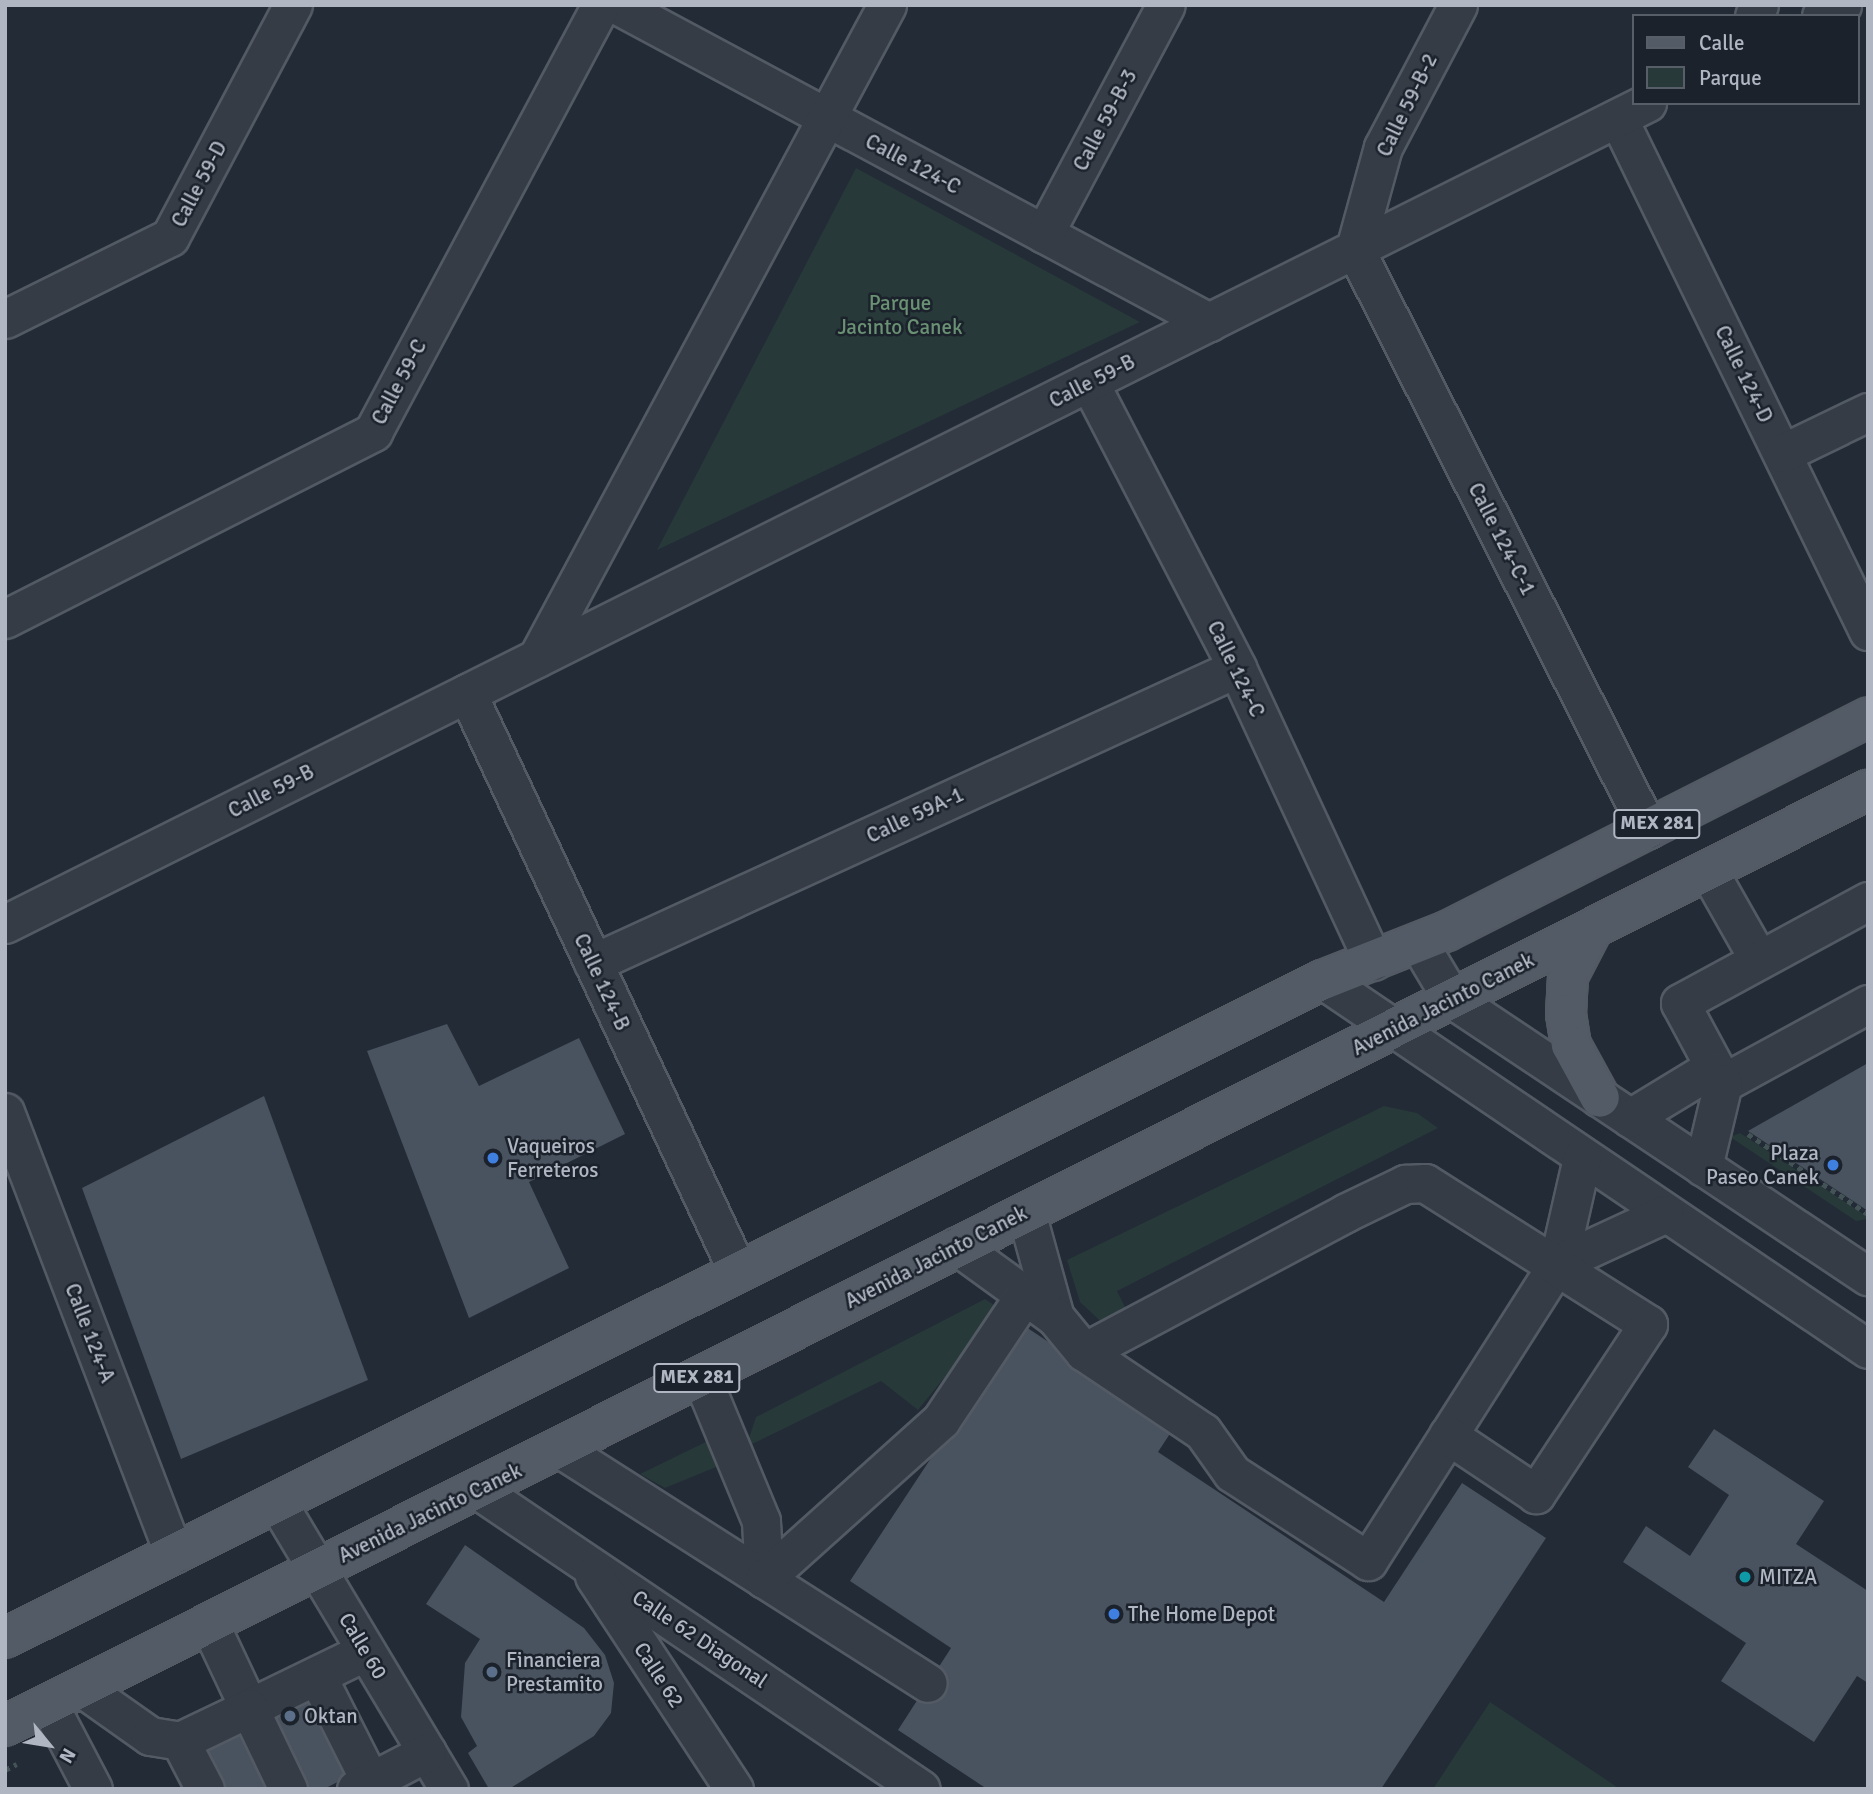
<!DOCTYPE html>
<html>
<head>
<meta charset="utf-8">
<style>
	body { margin:0 }
	#map { position:relative; width:1873px; height:1794px; overflow:hidden; background:#222b36; font-family:Signika,sans-serif }
	div>[style] { position:absolute }
	[style*='--x'] { left:calc(var(--x)*1px); top:calc(var(--y)*1px); width:calc(var(--w)*1px); rotate:calc(var(--a)*1deg) }
	.green>* { inset:0; background:#273939 }
	.building>* { inset:0; background:#49525f }
	.path>* { height:4.5px; margin-top:-2.25px; transform-origin:0; background:repeating-linear-gradient(90deg,#445456 0 5px,transparent 0 10px) }
	.roads { filter:drop-shadow(2px 0 #535a64) drop-shadow(-2px 0 #535a64) drop-shadow(0 2px #535a64) drop-shadow(0 -2px #535a64) }
	.minor>* { height:37px; margin:-18.5px; padding:0 18.5px; transform-origin:18.5px; border-radius:18.5px; background:#353c46 }
	.major>* { height:38px; margin:-19px; padding:0 19px; transform-origin:19px; border-radius:19px; background:#535b66 }
	.dots>* { width:19px; height:19px; translate:-50% -50%; box-sizing:border-box; border:4px solid #1b222b; border-radius:50% }
	span { translate:-50% -50%; white-space:nowrap; text-align:center; line-height:1.15; -webkit-text-stroke:5px #1b222b; paint-order:stroke }
	.shield-label span { padding:2px 5px; background:#1b222b; border:2px solid; border-radius:5px; -webkit-text-stroke-width:0 }
	.shield-label { font-size:19px; color:#b0b7c3; font-weight:700 }
	.street-label { font-size:21px; color:#b0b7c3 }
	.park-label { font-size:21px; color:#6a9173 }
	.poi-label { font-size:21px; color:#b0b7c3 }
	.left { translate:0 -50%; text-align:left }
	.right { translate:-100% -50%; text-align:right }
	.frame { position:absolute; inset:0; border:7px solid #b0b7c3; pointer-events:none }
	.legend { position:absolute; left:1632px; top:14px; width:228px; height:91px; box-sizing:border-box; background:#1b222b; border:2px solid #575e68; margin:0; padding:9px 12px; list-style:none; font-size:21px; color:#b0b7c3 }
	.legend li { display:flex; align-items:center; gap:14px; height:35px }
	.legend b { width:35px; border:2px solid #575e68 }
	.north { position:absolute; left:14px; top:1710px; width:70px; height:70px; -webkit-text-stroke:5px #1b222b; paint-order:stroke; rotate:120deg; font-size:19px; font-weight:700; line-height:28px; text-align:center; color:#b0b7c3 }
	.north::after { content:''; display:block; margin:auto; width:24px; height:32px; background:#b0b7c3; clip-path:polygon(50% 0,100% 100%,50% 72%,0 100%) }
</style>
</head>
<body>
<div id="map">
	<div class="green">
		<i style="clip-path:polygon(856px 168px,1140px 322px,657px 550px)"></i>
		<i style="clip-path:polygon(1384px 1106px,1417px 1113px,1438px 1128px,1117px 1291px,1130px 1317px,1109px 1329px,1080px 1302px,1067px 1260px)"></i>
		<i style="clip-path:polygon(1740px 1133px,1868px 1217px,1868px 1219px,1856px 1221px,1730px 1137px)"></i>
		<i style="clip-path:polygon(985px 1299px,1000px 1309px,918px 1410px,881px 1381px,746px 1447px,756px 1417px)"></i>
		<i style="clip-path:polygon(716px 1437px,721px 1465px,665px 1488px,640px 1474px)"></i>
		<i style="clip-path:polygon(1490px 1702px,1620px 1789px,1433px 1789px)"></i>
	</div>
	<div class="building">
		<i style="clip-path:polygon(447px 1024px,479px 1086px,579px 1038px,625px 1134px,529px 1182px,569px 1268px,469px 1318px,367px 1051px)"></i>
		<i style="clip-path:polygon(1868px 1063px,1868px 1211px,1748px 1131px)"></i>
		<i style="clip-path:polygon(264px 1096px,368px 1380px,181px 1459px,82px 1188px)"></i>
		<i style="clip-path:polygon(1020px 1323px,1175px 1426px,1158px 1452px,1384px 1602px,1462px 1483px,1546px 1538px,1381px 1789px,987px 1789px,898px 1730px,951px 1648px,850px 1581px)"></i>
		<i style="clip-path:polygon(1714px 1429px,1824px 1501px,1796px 1544px,1868px 1591px,1868px 1683px,1857px 1676px,1814px 1742px,1721px 1681px,1746px 1643px,1623px 1562px,1646px 1526px,1690px 1556px,1729px 1495px,1688px 1467px)"></i>
		<i style="clip-path:polygon(465px 1545px,584px 1628px,605px 1655px,614px 1683px,611px 1713px,594px 1736px,509px 1789px,489px 1789px,468px 1753px,477px 1746px,461px 1717px,465px 1663px,480px 1639px,426px 1604px)"></i>
		<i style="clip-path:polygon(316px 1681px,361px 1770px,324px 1789px,194px 1789px,175px 1752px)"></i>
	</div>
	<div class="path">
		<i style="--x:1748;--y:1134;--w:144;--a:33.7"></i>
		<i style="--x:5;--y:1770;--w:13;--a:-27"></i>
	</div>
	<div class="roads">
		<div class="minor">
			<i style="--x:617;--y:5;--w:672;--a:28.17"></i>
			<i style="--x:1458;--y:5;--w:161;--a:117.8"></i>
			<i style="--x:1383;--y:147;--w:106;--a:105.4"></i>
			<i style="--x:1355;--y:249;--w:650;--a:63.2"></i>
			<i style="--x:1754;--y:16;--w:12;--a:-66"></i>
			<i style="--x:1821;--y:16;--w:24;--a:-28"></i>
			<i style="--x:1618;--y:118;--w:571;--a:64.02"></i>
			<i style="--x:1044;--y:234;--w:259;--a:-62"></i>
			<i style="--x:5;--y:319;--w:184;--a:-26.4"></i>
			<i style="--x:170;--y:237;--w:263;--a:-62.1"></i>
			<i style="--x:1089;--y:382;--w:322;--a:62.6"></i>
			<i style="--x:1237;--y:668;--w:323;--a:65.1"></i>
			<i style="--x:1783;--y:453;--w:94;--a:-25.8"></i>
			<i style="--x:5;--y:619;--w:413;--a:-26.9"></i>
			<i style="--x:373;--y:432;--w:484;--a:-61.9"></i>
			<i style="--x:537;--y:658;--w:741;--a:-61.81"></i>
			<i style="--x:467;--y:693;--w:639;--a:64.92"></i>
			<i style="--x:1708;--y:870;--w:103;--a:60.5"></i>
			<i style="--x:1868;--y:901;--w:214;--a:151.5"></i>
			<i style="--x:1680;--y:1003;--w:91;--a:61.7"></i>
			<i style="--x:1723;--y:1083;--w:165;--a:-28.6"></i>
			<i style="--x:5;--y:924;--w:1836;--a:-26.57"></i>
			<i style="--x:1418;--y:942;--w:66;--a:59.2"></i>
			<i style="--x:1452;--y:999;--w:500;--a:33.7"></i>
			<i style="--x:593;--y:963;--w:708;--a:-24.61"></i>
			<i style="--x:1323;--y:980;--w:658;--a:34.1"></i>
			<i style="--x:5;--y:1112;--w:473;--a:69.1"></i>
			<i style="--x:1630;--y:1118;--w:98;--a:-31.3"></i>
			<i style="--x:1703;--y:1167;--w:86;--a:-76.6"></i>
			<i style="--x:1026;--y:1212;--w:109;--a:74.6"></i>
			<i style="--x:957;--y:1246;--w:121;--a:35.9"></i>
			<i style="--x:1055;--y:1317;--w:45;--a:50.4"></i>
			<i style="--x:1084;--y:1352;--w:143;--a:33.9"></i>
			<i style="--x:1203;--y:1432;--w:50;--a:54.7"></i>
			<i style="--x:1232;--y:1473;--w:162;--a:32.9"></i>
			<i style="--x:1368;--y:1561;--w:353;--a:-57.5"></i>
			<i style="--x:1558;--y:1263;--w:108;--a:-77.1"></i>
			<i style="--x:1558;--y:1263;--w:117;--a:-24.8"></i>
			<i style="--x:1084;--y:1352;--w:296;--a:-28"></i>
			<i style="--x:1345;--y:1213;--w:67;--a:-25.8"></i>
			<i style="--x:1405;--y:1184;--w:20;--a:-3"></i>
			<i style="--x:1425;--y:1183;--w:264;--a:32.3"></i>
			<i style="--x:1648;--y:1324;--w:204;--a:123.4"></i>
			<i style="--x:1536;--y:1494;--w:106;--a:-146.2"></i>
			<i style="--x:701;--y:1376;--w:157;--a:67.5"></i>
			<i style="--x:761;--y:1521;--w:58;--a:87"></i>
			<i style="--x:559;--y:1448;--w:437;--a:32.5"></i>
			<i style="--x:478;--y:1490;--w:534;--a:34.02"></i>
			<i style="--x:277;--y:1502;--w:335;--a:59.1"></i>
			<i style="--x:594;--y:1576;--w:255;--a:56.7"></i>
			<i style="--x:764;--y:1579;--w:238;--a:-41.9"></i>
			<i style="--x:941;--y:1420;--w:149;--a:-56.2"></i>
			<i style="--x:209;--y:1623;--w:94;--a:64.8"></i>
			<i style="--x:249;--y:1708;--w:130;--a:-26"></i>
			<i style="--x:317;--y:1676;--w:118;--a:63.2"></i>
			<i style="--x:82;--y:1688;--w:83;--a:35.2"></i>
			<i style="--x:150;--y:1736;--w:30;--a:9"></i>
			<i style="--x:180;--y:1741;--w:76;--a:-25.6"></i>
			<i style="--x:249;--y:1708;--w:90;--a:64.3"></i>
			<i style="--x:49;--y:1705;--w:95;--a:62.4"></i>
			<i style="--x:180;--y:1741;--w:54;--a:62.5"></i>
			<i style="--x:356;--y:1789;--w:80;--a:-27.5"></i>
		</div>
		<div class="major">
			<i style="--x:1593;--y:928;--w:54;--a:117.5"></i>
			<i style="--x:1568;--y:976;--w:38;--a:93"></i>
			<i style="--x:1566;--y:1014;--w:31;--a:81"></i>
			<i style="--x:1571;--y:1045;--w:60;--a:61.3"></i>
			<i style="--x:5;--y:1638;--w:1473;--a:-26.53"></i>
			<i style="--x:1323;--y:980;--w:133;--a:-21.6"></i>
			<i style="--x:1447;--y:931;--w:472;--a:-26.9"></i>
			<i style="--x:5;--y:1726;--w:2085;--a:-26.68"></i>
		</div>
	</div>
	<div class="dots">
		<i style="left:493px;top:1158px;background:#3f7fe0"></i>
		<i style="left:1833px;top:1165px;background:#3f7fe0"></i>
		<i style="left:1745px;top:1577px;background:#0f9aa8"></i>
		<i style="left:1114px;top:1614px;background:#3f7fe0"></i>
		<i style="left:492px;top:1672px;background:#5c6f8a"></i>
		<i style="left:290px;top:1716px;background:#5c6f8a"></i>
	</div>
	<div class="shield-label">
		<span style="left:1657px;top:824px">MEX 281</span>
		<span style="left:697px;top:1378px">MEX 281</span>
	</div>
	<div class="street-label">
		<span style="left:1407px;top:105px;rotate:-64deg">Calle 59-B-2</span>
		<span style="left:1105px;top:120px;rotate:-62deg">Calle 59-B-3</span>
		<span style="left:913px;top:164px;rotate:28deg">Calle 124-C</span>
		<span style="left:199px;top:184px;rotate:-62deg">Calle 59-D</span>
		<span style="left:1744px;top:374px;rotate:64deg">Calle 124-D</span>
		<span style="left:1092px;top:381px;rotate:-27deg">Calle 59-B</span>
		<span style="left:399px;top:382px;rotate:-62deg">Calle 59-C</span>
		<span style="left:1502px;top:539px;rotate:63deg">Calle 124-C-1</span>
		<span style="left:1236px;top:669px;rotate:64deg">Calle 124-C</span>
		<span style="left:271px;top:791px;rotate:-27deg">Calle 59-B</span>
		<span style="left:915px;top:815px;rotate:-25deg">Calle 59A-1</span>
		<span style="left:602px;top:982px;rotate:65deg">Calle 124-B</span>
		<span style="left:1443px;top:1004px;rotate:-27deg">Avenida Jacinto Canek</span>
		<span style="left:936px;top:1257px;rotate:-27deg">Avenida Jacinto Canek</span>
		<span style="left:90px;top:1333px;rotate:69deg">Calle 124-A</span>
		<span style="left:430px;top:1513px;rotate:-26deg">Avenida Jacinto Canek</span>
		<span style="left:700px;top:1639px;rotate:34deg">Calle 62 Diagonal</span>
		<span style="left:363px;top:1646px;rotate:59deg">Calle 60</span>
		<span style="left:659px;top:1675px;rotate:57deg">Calle 62</span>
	</div>
	<div class="park-label">
		<span style="left:900px;top:315px">Parque<br>Jacinto Canek</span>
	</div>
	<div class="poi-label">
		<span class="left" style="left:507px;top:1158px">Vaqueiros<br>Ferreteros</span>
		<span class="right" style="left:1819px;top:1165px">Plaza<br>Paseo Canek</span>
		<span class="left" style="left:1759px;top:1577px">MITZA</span>
		<span class="left" style="left:1128px;top:1614px">The Home Depot</span>
		<span class="left" style="left:506px;top:1672px">Financiera<br>Prestamito</span>
		<span class="left" style="left:304px;top:1716px">Oktan</span>
	</div>
	<div class="frame"></div>
	<ul class="legend">
	<li><b style="height:9px;background:#535b66"></b>Calle</li>
	<li><b style="height:19px;background:#273939"></b>Parque</li>
	</ul>
	<div class="north">N</div>
</div>
</body>
</html>
